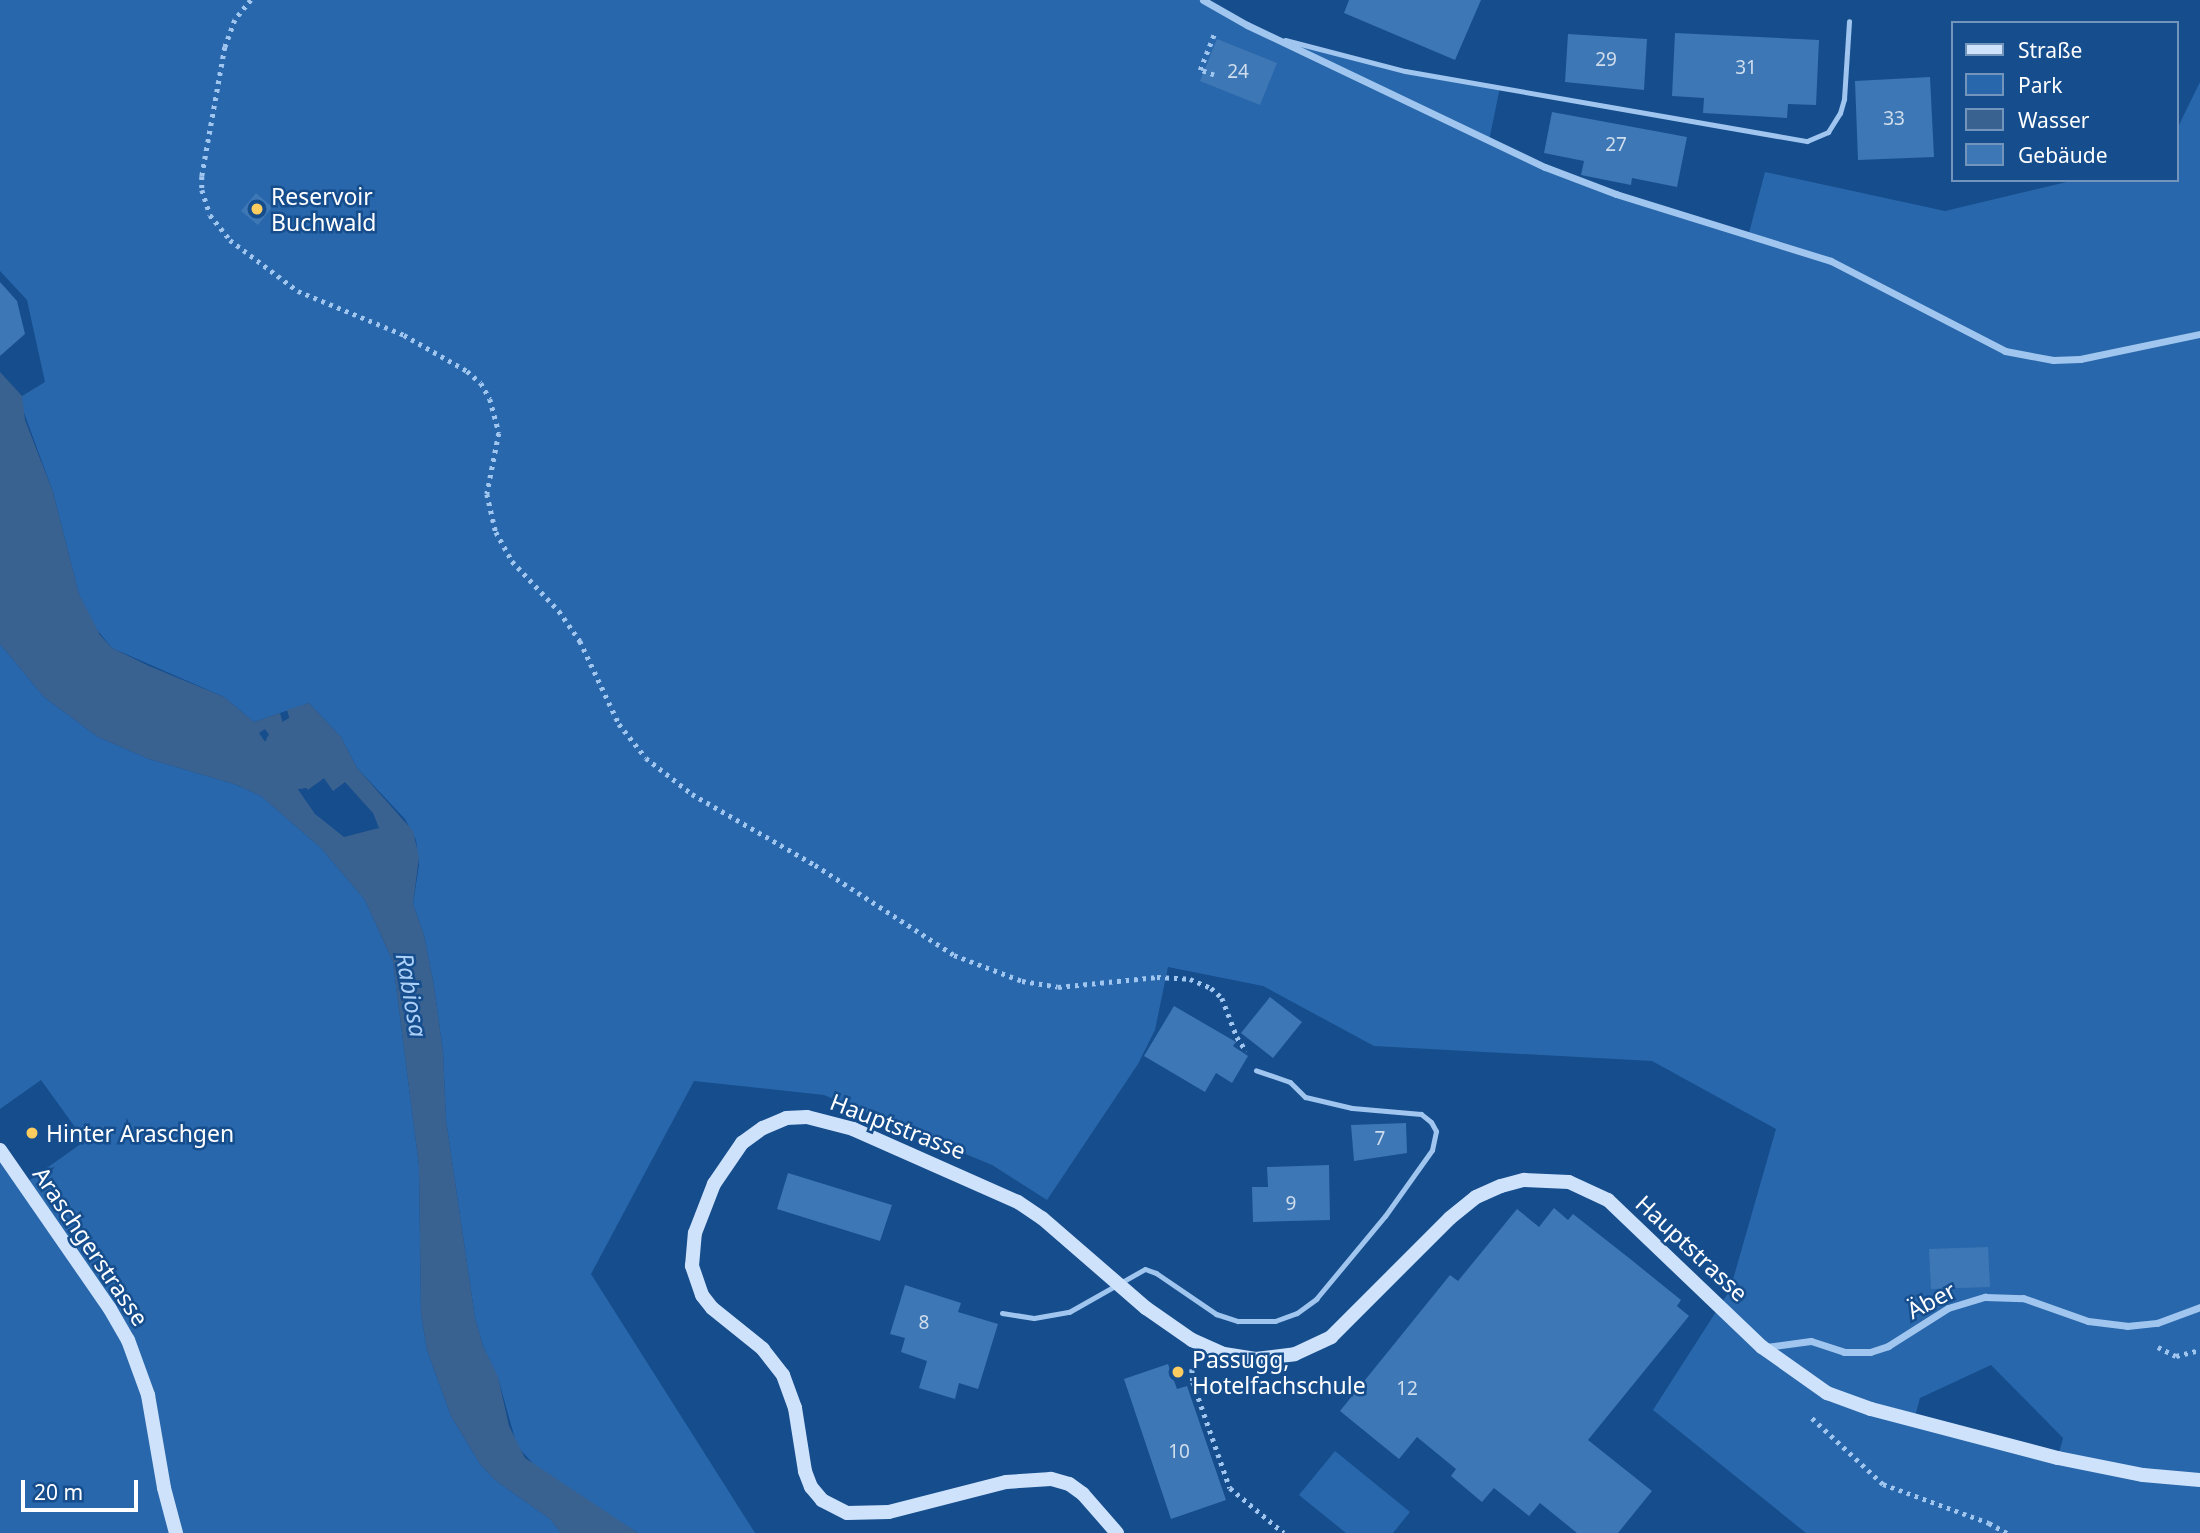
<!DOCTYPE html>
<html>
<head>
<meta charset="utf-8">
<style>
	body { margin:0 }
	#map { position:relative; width:2200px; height:1533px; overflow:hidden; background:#164d8d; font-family:"Noto Sans",sans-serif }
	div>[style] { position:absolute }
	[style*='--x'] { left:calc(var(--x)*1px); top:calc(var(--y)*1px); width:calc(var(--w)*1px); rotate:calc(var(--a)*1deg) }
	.green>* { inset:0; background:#2867ab }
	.water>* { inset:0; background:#3a6291 }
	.river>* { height:70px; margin:-35px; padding:0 35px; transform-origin:35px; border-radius:35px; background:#3a6291 }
	.building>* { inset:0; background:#3e77b5 }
	.path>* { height:4.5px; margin-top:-2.25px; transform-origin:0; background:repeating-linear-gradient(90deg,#a0c6ef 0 3.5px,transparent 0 8.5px) }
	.lane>* { height:5px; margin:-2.5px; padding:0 2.5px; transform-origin:2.5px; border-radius:2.5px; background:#a0c6ef }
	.street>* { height:7px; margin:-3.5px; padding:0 3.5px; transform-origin:3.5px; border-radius:3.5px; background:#a0c6ef }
	.secondary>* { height:14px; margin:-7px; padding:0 7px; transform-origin:7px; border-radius:7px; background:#cee2fb }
	.dots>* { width:19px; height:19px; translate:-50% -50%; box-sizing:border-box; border:4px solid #164d8d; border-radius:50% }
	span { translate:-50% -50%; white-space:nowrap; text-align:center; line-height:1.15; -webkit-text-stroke:5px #164d8d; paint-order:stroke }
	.number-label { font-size:19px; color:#cfddec }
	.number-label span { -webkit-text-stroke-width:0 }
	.poi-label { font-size:23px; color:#fff }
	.left { translate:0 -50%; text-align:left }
	.street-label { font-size:23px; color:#fff }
	.water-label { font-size:24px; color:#acd0f7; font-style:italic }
	.legend { position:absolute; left:1951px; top:21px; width:228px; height:161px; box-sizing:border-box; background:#164d8d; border:2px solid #7394bb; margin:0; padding:9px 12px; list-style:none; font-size:21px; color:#fff }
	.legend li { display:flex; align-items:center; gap:14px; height:35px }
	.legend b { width:35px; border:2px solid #7394bb }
	.scale { position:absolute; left:21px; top:1480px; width:117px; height:32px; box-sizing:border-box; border:4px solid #fff; border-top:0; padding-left:9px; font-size:21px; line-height:24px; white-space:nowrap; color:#fff; -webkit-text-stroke:5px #164d8d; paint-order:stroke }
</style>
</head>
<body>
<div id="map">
	<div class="green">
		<i style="clip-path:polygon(evenodd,0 0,1203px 0,1282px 40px,1375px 65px,1500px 87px,1489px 141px,1585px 183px,1749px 233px,1765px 172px,1945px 211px,2075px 180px,2177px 180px,2177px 129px,2200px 82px,2200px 1533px,1806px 1533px,1653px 1410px,1730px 1290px,1776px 1129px,1652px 1061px,1374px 1046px,1263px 986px,1168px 967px,1155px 1030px,1138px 1064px,1047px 1200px,992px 1165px,824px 1095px,694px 1081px,591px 1274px,755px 1533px,638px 1533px,537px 1468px,517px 1446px,498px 1378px,483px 1346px,475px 1318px,446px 1120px,443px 1052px,434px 986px,424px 935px,413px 904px,419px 865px,416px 840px,405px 819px,357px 768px,341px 737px,309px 703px,254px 722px,224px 697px,112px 648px,93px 625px,79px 594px,53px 492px,23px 410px,22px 396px,45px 382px,27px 300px,0 271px,0 0,1991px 1365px,2063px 1438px,2058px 1457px,1914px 1420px,1920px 1398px,1991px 1365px)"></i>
		<i style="clip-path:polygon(0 644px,44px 697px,98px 737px,149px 759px,234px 784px,261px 796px,321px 848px,365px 900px,393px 962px,419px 1166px,421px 1314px,427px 1350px,451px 1416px,480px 1464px,495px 1480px,550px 1519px,561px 1533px,0 1533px,0 1150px,24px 1184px,85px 1141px,41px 1080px,0 1109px)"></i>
		<i style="clip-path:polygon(1335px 1451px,1410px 1512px,1393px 1533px,1346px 1533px,1299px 1495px)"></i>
	</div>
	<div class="water">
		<i style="clip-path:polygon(0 372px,22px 396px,25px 420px,53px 492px,79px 594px,100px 635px,112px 648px,149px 666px,224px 697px,254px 722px,280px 713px,287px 739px,318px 782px,308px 790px,265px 729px,259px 733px,315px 814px,344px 837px,379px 828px,373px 813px,345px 782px,333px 791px,295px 737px,287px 710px,309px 703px,341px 737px,357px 768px,413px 831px,419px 857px,413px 904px,424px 935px,434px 986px,443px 1052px,446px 1120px,475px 1318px,483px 1346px,498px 1377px,509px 1426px,525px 1458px,638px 1533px,561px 1533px,550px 1519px,495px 1480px,480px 1464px,451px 1416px,427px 1350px,421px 1314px,419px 1166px,393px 962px,365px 900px,321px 848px,261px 796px,234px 784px,149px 759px,98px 737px,44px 697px,0 644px)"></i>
	</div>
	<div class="river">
		<i style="--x:298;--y:754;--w:6;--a:-39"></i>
	</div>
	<div class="building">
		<i style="clip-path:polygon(1349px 0,1481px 0,1455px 60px,1344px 13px)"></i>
		<i style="clip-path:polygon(1675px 33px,1819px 40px,1816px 105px,1788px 104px,1787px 118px,1703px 113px,1704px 98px,1672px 96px)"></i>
		<i style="clip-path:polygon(1568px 34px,1647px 39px,1644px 90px,1565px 82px)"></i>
		<i style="clip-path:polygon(1217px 39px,1277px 63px,1260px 105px,1200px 81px)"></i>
		<i style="clip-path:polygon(1930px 77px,1934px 157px,1858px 160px,1855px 81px)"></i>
		<i style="clip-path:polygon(1552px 112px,1687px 137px,1677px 187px,1632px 178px,1631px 185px,1581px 175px,1584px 161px,1544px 153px)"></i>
		<i style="clip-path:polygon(256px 193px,272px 207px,258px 225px,241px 211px)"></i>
		<i style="clip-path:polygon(0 282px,17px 301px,25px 334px,0 356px)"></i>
		<i style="clip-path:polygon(1270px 997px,1302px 1022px,1273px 1058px,1241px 1033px)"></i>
		<i style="clip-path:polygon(1174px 1006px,1236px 1042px,1233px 1046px,1248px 1056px,1232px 1083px,1216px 1073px,1205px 1092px,1144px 1056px)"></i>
		<i style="clip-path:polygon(1406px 1123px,1407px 1153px,1354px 1161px,1351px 1125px)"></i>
		<i style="clip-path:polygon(1329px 1165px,1330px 1220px,1253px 1222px,1252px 1187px,1268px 1187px,1267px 1167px)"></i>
		<i style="clip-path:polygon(788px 1173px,892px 1205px,880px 1241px,777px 1209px)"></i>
		<i style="clip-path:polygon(1554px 1208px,1568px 1220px,1573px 1214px,1629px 1258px,1681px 1300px,1677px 1306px,1689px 1316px,1588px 1440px,1652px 1491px,1618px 1533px,1577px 1533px,1540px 1503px,1529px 1516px,1494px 1488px,1482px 1502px,1451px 1476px,1456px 1469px,1417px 1437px,1399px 1459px,1340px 1411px,1450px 1275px,1458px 1281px,1517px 1209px,1539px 1227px)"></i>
		<i style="clip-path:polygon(1988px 1247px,1990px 1287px,1931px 1289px,1929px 1249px)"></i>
		<i style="clip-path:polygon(905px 1285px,961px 1303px,958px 1312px,998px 1324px,978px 1389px,959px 1383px,955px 1399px,919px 1388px,927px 1361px,901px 1352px,905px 1338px,890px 1334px)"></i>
		<i style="clip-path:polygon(1168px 1364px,1177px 1389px,1187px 1386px,1226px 1500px,1171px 1519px,1124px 1379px)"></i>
	</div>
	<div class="path">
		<i style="--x:251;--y:0;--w:26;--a:129"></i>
		<i style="--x:235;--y:20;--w:29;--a:110"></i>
		<i style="--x:225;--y:47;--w:131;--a:100.1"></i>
		<i style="--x:202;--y:176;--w:14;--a:90"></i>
		<i style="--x:202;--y:190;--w:26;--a:72"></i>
		<i style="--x:210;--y:215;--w:32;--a:51"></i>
		<i style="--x:230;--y:240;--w:85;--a:36.9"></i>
		<i style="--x:298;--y:291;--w:115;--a:22.5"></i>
		<i style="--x:404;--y:335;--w:73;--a:29.7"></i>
		<i style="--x:467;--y:371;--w:18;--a:41"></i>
		<i style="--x:481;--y:383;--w:18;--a:61"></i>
		<i style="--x:490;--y:399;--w:35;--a:75"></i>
		<i style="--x:499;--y:433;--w:62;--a:101.1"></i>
		<i style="--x:487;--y:494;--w:39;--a:77"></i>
		<i style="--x:496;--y:532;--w:33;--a:61"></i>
		<i style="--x:512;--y:561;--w:69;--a:46.8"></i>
		<i style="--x:559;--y:611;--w:37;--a:55"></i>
		<i style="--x:580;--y:641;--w:92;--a:64.8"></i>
		<i style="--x:619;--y:724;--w:43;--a:51.5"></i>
		<i style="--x:646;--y:758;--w:58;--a:38"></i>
		<i style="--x:692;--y:794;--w:142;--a:30"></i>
		<i style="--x:815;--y:865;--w:166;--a:32.9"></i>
		<i style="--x:954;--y:955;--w:73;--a:20.9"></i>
		<i style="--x:1022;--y:981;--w:36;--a:9"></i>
		<i style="--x:1058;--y:987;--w:100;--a:-5.8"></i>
		<i style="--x:1157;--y:977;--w:33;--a:3"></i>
		<i style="--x:1190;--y:979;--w:23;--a:23"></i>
		<i style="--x:1211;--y:988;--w:15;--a:42"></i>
		<i style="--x:1222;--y:998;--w:42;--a:69"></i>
		<i style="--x:1237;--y:1037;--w:17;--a:57"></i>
		<i style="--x:1214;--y:75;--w:15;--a:-160"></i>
		<i style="--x:1200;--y:70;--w:41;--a:-68.5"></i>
		<i style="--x:2158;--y:1347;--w:20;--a:27"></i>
		<i style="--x:2176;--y:1356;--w:25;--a:-14"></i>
		<i style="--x:1192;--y:1369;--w:13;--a:86"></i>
		<i style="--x:1193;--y:1382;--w:112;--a:70.8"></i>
		<i style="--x:1230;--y:1488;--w:70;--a:39.8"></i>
		<i style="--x:1812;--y:1418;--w:97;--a:42.9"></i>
		<i style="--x:1883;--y:1484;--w:113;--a:20.2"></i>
		<i style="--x:1989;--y:1523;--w:21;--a:29"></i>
	</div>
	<div class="lane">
		<i style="--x:1285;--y:40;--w:124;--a:14.5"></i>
		<i style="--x:1405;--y:71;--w:408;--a:9.9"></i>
		<i style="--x:1807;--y:141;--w:23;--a:-23"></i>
		<i style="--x:1828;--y:132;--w:22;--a:-58"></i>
		<i style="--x:1840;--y:113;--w:15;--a:-74"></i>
		<i style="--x:1844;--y:99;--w:78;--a:-86.3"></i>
		<i style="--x:1002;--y:1313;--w:32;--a:9"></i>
		<i style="--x:1034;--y:1318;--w:36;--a:-10"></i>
		<i style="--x:1069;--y:1312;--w:87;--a:-29.5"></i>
		<i style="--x:1145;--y:1269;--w:12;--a:20"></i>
		<i style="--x:1156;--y:1273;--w:73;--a:34.3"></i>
		<i style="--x:1216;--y:1314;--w:23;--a:18"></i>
		<i style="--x:1238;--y:1321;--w:37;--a:0"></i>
		<i style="--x:1275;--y:1321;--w:23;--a:-20"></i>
		<i style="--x:1297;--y:1313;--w:24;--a:-36"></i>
		<i style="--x:1316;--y:1299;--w:108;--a:-50.3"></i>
		<i style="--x:1385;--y:1216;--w:81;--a:-54.5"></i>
		<i style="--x:1432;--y:1150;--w:19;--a:-78"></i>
		<i style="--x:1436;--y:1131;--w:10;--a:-119"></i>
		<i style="--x:1431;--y:1122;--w:13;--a:-141"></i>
		<i style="--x:1421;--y:1114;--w:69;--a:-175"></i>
		<i style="--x:1352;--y:1108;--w:48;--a:-166.8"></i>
		<i style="--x:1305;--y:1097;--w:21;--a:-135"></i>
		<i style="--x:1290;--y:1082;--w:36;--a:-161"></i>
	</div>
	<div class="street">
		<i style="--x:1203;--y:0;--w:51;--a:29.6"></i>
		<i style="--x:1247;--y:25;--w:330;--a:25.5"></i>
		<i style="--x:1545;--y:167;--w:76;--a:20.8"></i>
		<i style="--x:1616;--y:194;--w:225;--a:17.3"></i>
		<i style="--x:1831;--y:261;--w:196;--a:27.3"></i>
		<i style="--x:2005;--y:351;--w:49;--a:10.6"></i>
		<i style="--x:2053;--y:360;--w:27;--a:-2"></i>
		<i style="--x:2080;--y:359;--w:123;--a:-11.8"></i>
		<i style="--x:1766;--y:1347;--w:45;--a:-7.6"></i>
		<i style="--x:1811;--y:1341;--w:35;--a:18"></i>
		<i style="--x:1844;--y:1352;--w:26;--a:0"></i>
		<i style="--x:1870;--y:1352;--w:19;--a:-18"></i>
		<i style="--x:1888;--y:1346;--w:71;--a:-32.3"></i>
		<i style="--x:1948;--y:1308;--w:39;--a:-17"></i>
		<i style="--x:1985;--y:1297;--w:38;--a:2"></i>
		<i style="--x:2023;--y:1298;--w:69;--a:19.5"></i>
		<i style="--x:2088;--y:1321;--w:39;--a:7"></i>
		<i style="--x:2127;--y:1326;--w:30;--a:-6"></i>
		<i style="--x:2157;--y:1323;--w:46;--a:-20.4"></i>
	</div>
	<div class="secondary">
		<i style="--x:0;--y:1150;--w:193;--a:55.3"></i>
		<i style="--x:110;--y:1309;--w:36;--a:60"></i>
		<i style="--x:128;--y:1340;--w:59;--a:70"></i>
		<i style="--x:148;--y:1395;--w:94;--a:80.2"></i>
		<i style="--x:164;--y:1488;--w:47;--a:75.1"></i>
		<i style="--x:1117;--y:1533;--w:52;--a:-131.1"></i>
		<i style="--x:1083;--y:1494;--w:17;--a:-144"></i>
		<i style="--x:1069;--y:1484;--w:19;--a:-164"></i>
		<i style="--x:1051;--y:1479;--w:45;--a:176.2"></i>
		<i style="--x:1006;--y:1482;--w:121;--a:165.6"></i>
		<i style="--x:889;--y:1512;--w:42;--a:178.6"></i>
		<i style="--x:847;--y:1513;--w:28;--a:-153"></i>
		<i style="--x:822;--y:1500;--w:17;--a:-130"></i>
		<i style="--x:811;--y:1487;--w:17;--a:-111"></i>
		<i style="--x:805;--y:1471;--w:64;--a:-99"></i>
		<i style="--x:795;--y:1408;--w:35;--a:-110"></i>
		<i style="--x:783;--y:1375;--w:33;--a:-128"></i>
		<i style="--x:763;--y:1349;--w:65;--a:-141.2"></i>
		<i style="--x:712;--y:1308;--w:16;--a:-128"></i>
		<i style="--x:702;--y:1295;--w:31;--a:-109"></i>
		<i style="--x:692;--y:1266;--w:33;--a:-85"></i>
		<i style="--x:695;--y:1233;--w:53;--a:-68.8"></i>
		<i style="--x:714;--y:1184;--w:50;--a:-55.7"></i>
		<i style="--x:742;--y:1143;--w:26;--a:-36"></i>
		<i style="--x:763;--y:1128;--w:25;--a:-23"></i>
		<i style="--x:786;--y:1118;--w:21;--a:-3"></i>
		<i style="--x:807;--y:1117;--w:48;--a:14.6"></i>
		<i style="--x:853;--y:1129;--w:180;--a:23.9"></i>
		<i style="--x:1018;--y:1202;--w:29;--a:34"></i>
		<i style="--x:1042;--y:1218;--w:138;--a:40.9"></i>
		<i style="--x:1146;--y:1308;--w:56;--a:34.8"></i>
		<i style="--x:1192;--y:1340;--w:35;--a:24"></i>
		<i style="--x:1224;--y:1354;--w:32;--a:9"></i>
		<i style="--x:1256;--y:1359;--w:39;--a:-7"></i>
		<i style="--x:1295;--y:1354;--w:40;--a:-25"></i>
		<i style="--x:1331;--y:1337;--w:168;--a:-45"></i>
		<i style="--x:1450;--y:1218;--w:33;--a:-39"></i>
		<i style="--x:1476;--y:1197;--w:27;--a:-24"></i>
		<i style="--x:1501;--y:1186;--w:24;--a:-15"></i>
		<i style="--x:1524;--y:1180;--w:45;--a:2.5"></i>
		<i style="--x:1569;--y:1182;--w:43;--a:24.8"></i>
		<i style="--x:1608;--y:1200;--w:213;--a:43.7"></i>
		<i style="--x:1762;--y:1347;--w:80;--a:35.3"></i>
		<i style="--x:1827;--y:1393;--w:47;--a:20"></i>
		<i style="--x:1871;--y:1409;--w:193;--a:14.7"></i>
		<i style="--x:2058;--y:1458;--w:87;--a:11.3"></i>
		<i style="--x:2143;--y:1475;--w:57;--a:5"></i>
	</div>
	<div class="dots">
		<i style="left:257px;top:209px;background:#ffcd5f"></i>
		<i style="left:32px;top:1133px;background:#ffcd5f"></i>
		<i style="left:1178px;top:1372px;background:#ffcd5f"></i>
	</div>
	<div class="number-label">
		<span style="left:1606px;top:60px">29</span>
		<span style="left:1746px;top:68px">31</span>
		<span style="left:1238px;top:72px">24</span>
		<span style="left:1894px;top:119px">33</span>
		<span style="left:1616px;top:145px">27</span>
		<span style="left:1380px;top:1139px">7</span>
		<span style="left:1291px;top:1204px">9</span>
		<span style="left:924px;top:1323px">8</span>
		<span style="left:1407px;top:1389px">12</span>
		<span style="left:1179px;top:1452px">10</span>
	</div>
	<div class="poi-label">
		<span class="left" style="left:271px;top:209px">Reservoir<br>Buchwald</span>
		<span class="left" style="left:46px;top:1133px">Hinter Araschgen</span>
		<span class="left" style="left:1192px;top:1372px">Passugg,<br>Hotelfachschule</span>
	</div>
	<div class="street-label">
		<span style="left:898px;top:1126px;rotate:21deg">Hauptstrasse</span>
		<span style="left:91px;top:1246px;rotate:56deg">Araschgerstrasse</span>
		<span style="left:1692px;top:1248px;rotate:43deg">Hauptstrasse</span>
		<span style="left:1931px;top:1300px;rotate:-28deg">Äber</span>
	</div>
	<div class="water-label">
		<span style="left:412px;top:995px;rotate:80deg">Rabiosa</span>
	</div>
	<ul class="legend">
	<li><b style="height:9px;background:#cee2fb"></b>Straße</li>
	<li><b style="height:19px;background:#2867ab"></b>Park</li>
	<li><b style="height:19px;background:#3a6291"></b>Wasser</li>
	<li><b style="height:19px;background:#3e77b5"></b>Gebäude</li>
	</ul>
	<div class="scale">20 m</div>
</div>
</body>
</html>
